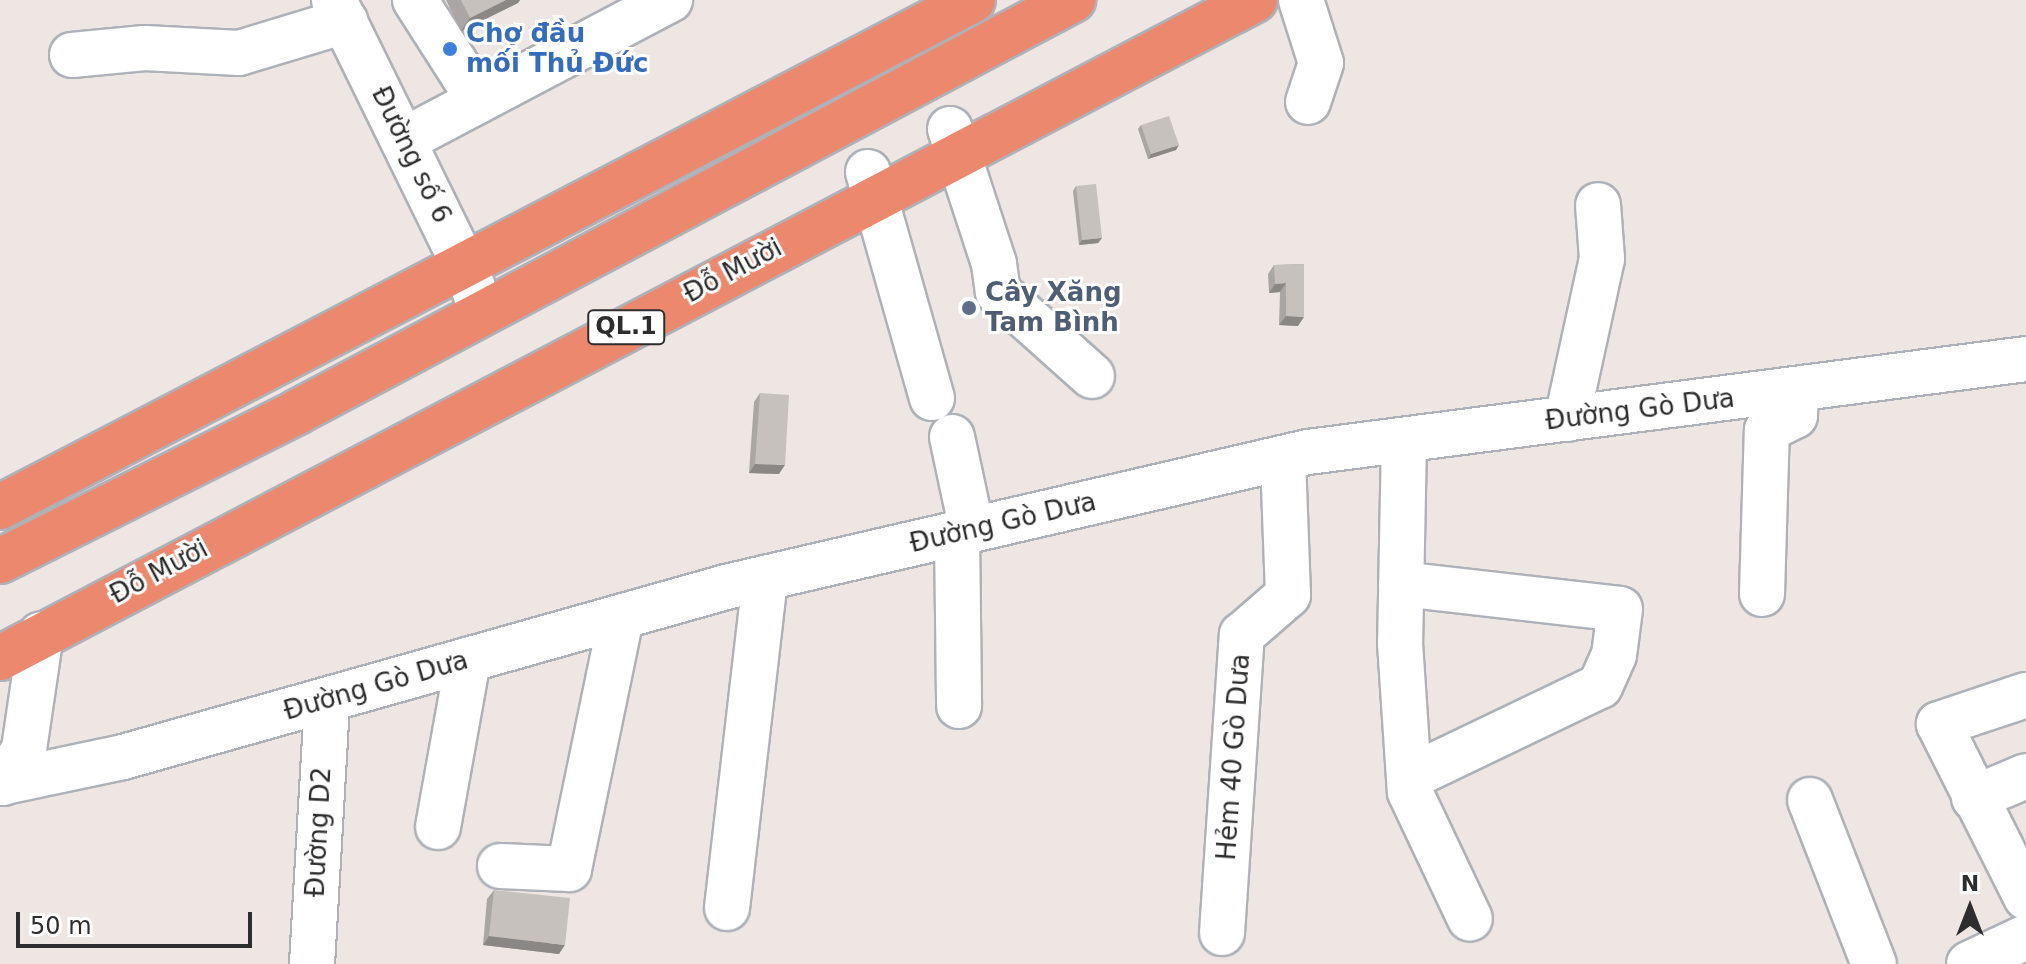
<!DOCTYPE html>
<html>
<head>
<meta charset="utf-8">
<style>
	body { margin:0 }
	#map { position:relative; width:2026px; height:964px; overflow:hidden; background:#ede6e2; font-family:"DejaVu Sans",sans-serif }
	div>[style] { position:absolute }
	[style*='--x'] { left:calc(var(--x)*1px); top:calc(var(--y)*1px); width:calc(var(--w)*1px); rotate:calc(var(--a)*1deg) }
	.roads { filter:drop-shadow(2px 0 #aeb2b8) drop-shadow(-2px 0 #aeb2b8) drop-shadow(0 2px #aeb2b8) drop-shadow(0 -2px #aeb2b8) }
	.minor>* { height:44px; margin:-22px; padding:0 22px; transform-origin:22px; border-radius:22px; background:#fff }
	.highway>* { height:44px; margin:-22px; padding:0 22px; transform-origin:22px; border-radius:22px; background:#ec886e }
	.wall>* { inset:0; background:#aaa6a3 }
	.shaded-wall>* { inset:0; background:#8b8784 }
	.building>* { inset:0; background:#c6c1bd }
	.dots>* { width:22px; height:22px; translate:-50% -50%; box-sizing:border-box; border:4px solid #fff; border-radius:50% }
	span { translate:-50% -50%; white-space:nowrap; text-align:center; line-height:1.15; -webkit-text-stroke:6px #fff; paint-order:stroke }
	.shield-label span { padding:2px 6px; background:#fff; border:2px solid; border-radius:6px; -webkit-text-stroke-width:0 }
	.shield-label { font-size:24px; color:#2d2d2d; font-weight:700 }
	.shop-label { font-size:26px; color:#366cbe; font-weight:700 }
	.left { translate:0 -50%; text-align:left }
	.street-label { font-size:26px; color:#2d2d2d }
	.service-label { font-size:26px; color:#4e5e75; font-weight:700 }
	.north { position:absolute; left:1930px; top:868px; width:80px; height:80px; -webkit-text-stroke:6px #fff; paint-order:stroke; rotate:0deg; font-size:22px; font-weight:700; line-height:32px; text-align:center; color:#2d2d2d }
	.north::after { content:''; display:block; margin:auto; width:28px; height:36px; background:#2d2d2d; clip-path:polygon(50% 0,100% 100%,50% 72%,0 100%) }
	.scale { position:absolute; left:16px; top:912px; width:236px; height:36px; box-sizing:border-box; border:4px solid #2d2d2d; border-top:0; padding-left:10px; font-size:24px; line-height:28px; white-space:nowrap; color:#2d2d2d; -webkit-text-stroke:6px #fff; paint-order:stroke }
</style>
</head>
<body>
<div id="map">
	<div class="roads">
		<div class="minor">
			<i style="--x:334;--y:0;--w:297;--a:63.9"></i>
			<i style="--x:465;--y:267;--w:49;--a:68.6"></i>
			<i style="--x:415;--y:0;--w:119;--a:57.4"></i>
			<i style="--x:1301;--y:0;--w:66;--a:72.4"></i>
			<i style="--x:1321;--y:63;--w:41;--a:108.4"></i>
			<i style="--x:72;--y:55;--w:73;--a:-5.5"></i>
			<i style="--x:145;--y:48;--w:94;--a:3"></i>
			<i style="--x:239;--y:53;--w:111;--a:-16.8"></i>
			<i style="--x:950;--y:129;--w:142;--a:71.9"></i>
			<i style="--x:994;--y:264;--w:28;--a:82"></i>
			<i style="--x:998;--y:292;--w:126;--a:41.8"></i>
			<i style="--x:404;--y:140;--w:301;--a:-27.8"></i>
			<i style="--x:868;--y:172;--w:235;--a:74.2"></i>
			<i style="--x:1567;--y:419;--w:164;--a:-77.7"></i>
			<i style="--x:1602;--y:259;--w:54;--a:-94.2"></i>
			<i style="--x:952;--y:437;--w:95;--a:77.9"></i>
			<i style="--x:1404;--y:440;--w:203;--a:91.1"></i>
			<i style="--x:1400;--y:643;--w:149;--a:86.2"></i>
			<i style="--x:1410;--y:792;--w:140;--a:64.7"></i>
			<i style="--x:957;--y:534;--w:172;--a:89.3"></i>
			<i style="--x:1401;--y:584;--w:220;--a:6.5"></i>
			<i style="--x:1620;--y:609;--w:46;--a:97.4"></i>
			<i style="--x:1614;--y:655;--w:34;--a:114"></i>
			<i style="--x:1600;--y:686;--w:211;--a:154.4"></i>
			<i style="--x:1762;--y:594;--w:164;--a:-88.3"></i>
			<i style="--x:1767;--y:430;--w:31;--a:-27"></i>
			<i style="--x:1795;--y:416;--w:27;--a:-88"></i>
			<i style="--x:2026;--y:695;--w:92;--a:161.6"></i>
			<i style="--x:1939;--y:724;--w:194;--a:63.3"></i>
			<i style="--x:0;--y:783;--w:126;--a:-11.9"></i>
			<i style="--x:123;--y:757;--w:627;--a:-15.74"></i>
			<i style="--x:726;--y:587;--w:597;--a:-13.06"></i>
			<i style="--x:1308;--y:452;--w:724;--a:-7.38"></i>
			<i style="--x:3;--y:783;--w:40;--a:-58"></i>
			<i style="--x:24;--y:749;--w:116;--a:-81.6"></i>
			<i style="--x:1974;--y:798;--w:56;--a:-22.9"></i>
			<i style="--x:1810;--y:800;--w:176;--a:68.7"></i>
			<i style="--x:438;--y:827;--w:170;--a:-79.8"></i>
			<i style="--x:500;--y:866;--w:69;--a:2.5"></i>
			<i style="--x:569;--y:869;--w:257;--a:-78.3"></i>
			<i style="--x:727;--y:908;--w:332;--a:-83.4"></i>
			<i style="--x:1222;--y:933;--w:299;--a:-86.2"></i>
			<i style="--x:1242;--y:635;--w:61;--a:-41"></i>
			<i style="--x:1288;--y:595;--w:137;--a:-92.1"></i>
			<i style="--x:312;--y:964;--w:264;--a:-86.7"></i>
			<i style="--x:1969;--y:964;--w:63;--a:-25.3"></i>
		</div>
		<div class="highway">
			<i style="--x:0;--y:507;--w:1097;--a:-27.52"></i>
			<i style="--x:0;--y:561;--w:332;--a:-26.6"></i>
			<i style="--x:297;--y:412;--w:879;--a:-27.97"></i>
			<i style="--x:0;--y:658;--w:1417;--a:-27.67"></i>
		</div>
	</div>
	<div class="wall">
		<i style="clip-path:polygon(446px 0,520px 0,518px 3px,461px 31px)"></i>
		<i style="clip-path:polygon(1141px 125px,1176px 150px,1148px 159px,1138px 129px)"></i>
		<i style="clip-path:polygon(1076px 186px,1102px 238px,1098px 243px,1079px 245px,1073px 191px)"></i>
		<i style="clip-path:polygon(1304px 264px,1298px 326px,1279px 325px,1280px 292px,1269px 293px,1268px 274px,1274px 265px)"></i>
		<i style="clip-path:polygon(760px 393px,779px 474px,749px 473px,754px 402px)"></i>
		<i style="clip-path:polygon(494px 890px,559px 954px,483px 945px,487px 899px)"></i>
	</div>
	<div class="shaded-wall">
		<i style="clip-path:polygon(506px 0,520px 0,518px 3px,461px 31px,470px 18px)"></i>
		<i style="clip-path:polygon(1179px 145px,1176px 150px,1148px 159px,1151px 154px)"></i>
		<i style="clip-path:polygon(1102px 238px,1098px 243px,1079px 245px,1082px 240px)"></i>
		<i style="clip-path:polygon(1286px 283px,1280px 292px,1269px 293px,1275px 284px)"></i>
		<i style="clip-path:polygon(1286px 316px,1304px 317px,1298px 326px,1279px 325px)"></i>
		<i style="clip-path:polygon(755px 464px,785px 465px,779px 474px,749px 473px)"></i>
		<i style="clip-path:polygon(489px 936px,565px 945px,559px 954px,483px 945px)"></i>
	</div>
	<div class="building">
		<i style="clip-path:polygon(461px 0,506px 0,470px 18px)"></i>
		<i style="clip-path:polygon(1169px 116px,1179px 145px,1151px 154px,1141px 125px)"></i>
		<i style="clip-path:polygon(1096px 184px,1102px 238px,1082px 240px,1076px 186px)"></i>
		<i style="clip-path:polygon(1304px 264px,1304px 317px,1286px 316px,1286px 283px,1275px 284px,1274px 265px)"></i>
		<i style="clip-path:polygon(760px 393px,789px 395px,785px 465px,755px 464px)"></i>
		<i style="clip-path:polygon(494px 890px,570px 898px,565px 945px,489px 936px)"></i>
	</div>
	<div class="dots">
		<i style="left:450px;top:49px;background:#3f7fe0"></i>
		<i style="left:969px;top:308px;background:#5c6f8a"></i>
	</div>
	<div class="shield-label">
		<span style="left:626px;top:327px">QL.1</span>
	</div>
	<div class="shop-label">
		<span class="left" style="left:466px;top:49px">Chợ đầu<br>mối Thủ Đức</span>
	</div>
	<div class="street-label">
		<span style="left:411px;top:155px;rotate:64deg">Đường số 6</span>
		<span style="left:733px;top:271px;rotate:-28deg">Đỗ Mười</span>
		<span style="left:1640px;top:410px;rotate:-7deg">Đường Gò Dưa</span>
		<span style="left:1003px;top:523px;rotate:-13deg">Đường Gò Dưa</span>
		<span style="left:159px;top:572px;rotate:-28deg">Đỗ Mười</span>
		<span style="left:376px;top:686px;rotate:-16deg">Đường Gò Dưa</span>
		<span style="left:1234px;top:757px;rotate:-86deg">Hẻm 40 Gò Dưa</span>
		<span style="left:319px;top:832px;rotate:-87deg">Đường D2</span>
	</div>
	<div class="service-label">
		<span class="left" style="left:985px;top:308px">Cây Xăng<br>Tam Bình</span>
	</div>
	<div class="north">N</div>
	<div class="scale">50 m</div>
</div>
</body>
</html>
